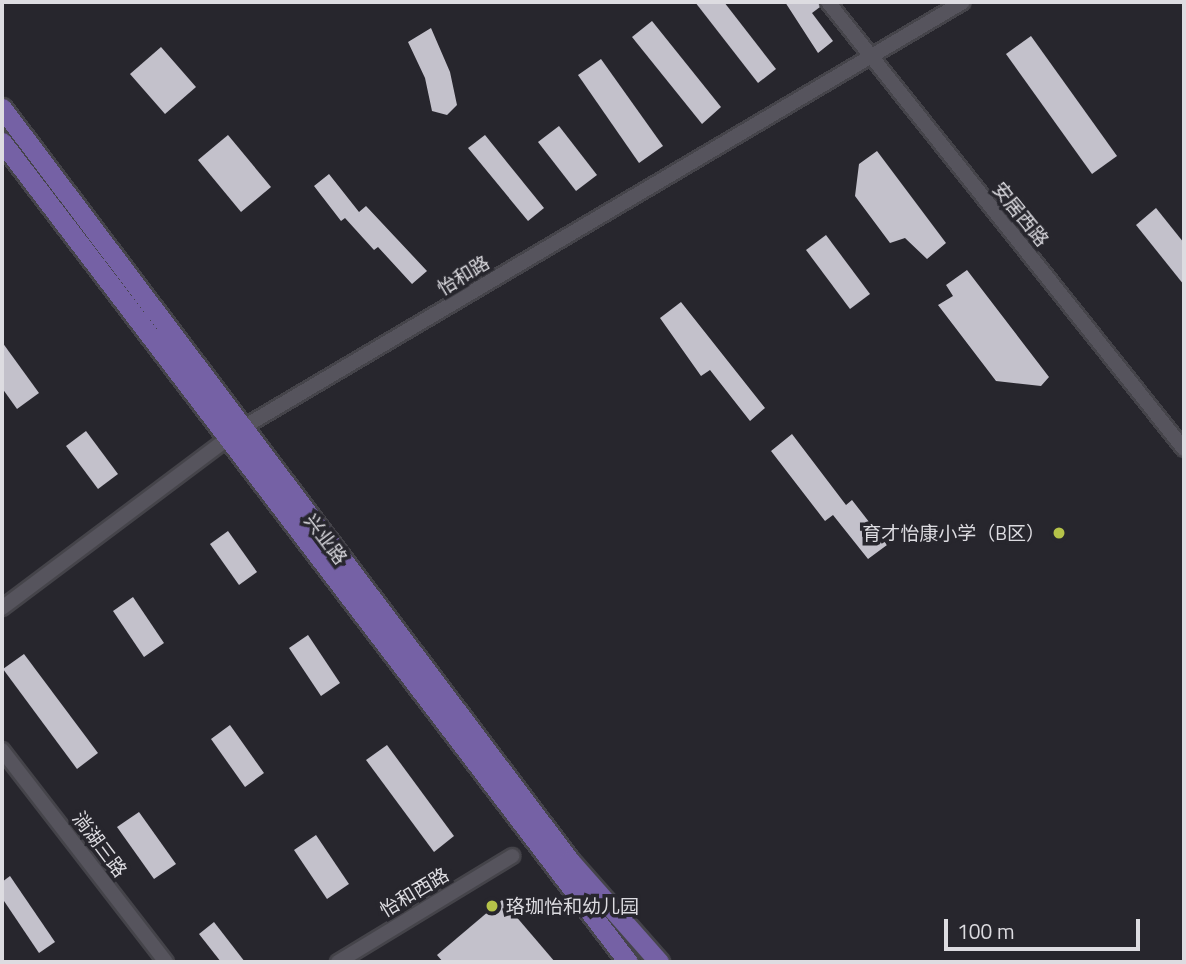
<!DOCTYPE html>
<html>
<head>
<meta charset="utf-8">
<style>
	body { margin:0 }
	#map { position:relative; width:1186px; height:964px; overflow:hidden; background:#27262d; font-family:"Titillium Web","Noto Sans SC",sans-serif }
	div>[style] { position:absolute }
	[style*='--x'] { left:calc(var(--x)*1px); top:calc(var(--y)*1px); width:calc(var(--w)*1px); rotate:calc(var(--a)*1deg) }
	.building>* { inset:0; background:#c3c1cb }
	.roads { filter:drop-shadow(2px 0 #45444a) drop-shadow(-2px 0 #45444a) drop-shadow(0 2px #45444a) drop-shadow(0 -2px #45444a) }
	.minor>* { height:14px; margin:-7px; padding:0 7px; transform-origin:7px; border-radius:7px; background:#56545d }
	.major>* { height:19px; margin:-9.5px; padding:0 9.5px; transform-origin:9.5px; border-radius:9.5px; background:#7561a5 }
	.dots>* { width:19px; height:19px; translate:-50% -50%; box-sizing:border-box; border:4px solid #27262d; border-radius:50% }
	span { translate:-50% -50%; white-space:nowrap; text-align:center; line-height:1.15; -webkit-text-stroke:7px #27262d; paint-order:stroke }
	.street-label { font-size:19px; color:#dddce1 }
	.poi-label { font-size:19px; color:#dddce1 }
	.right { translate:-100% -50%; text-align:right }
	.left { translate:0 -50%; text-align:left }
	.frame { position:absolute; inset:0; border:4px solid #dddce1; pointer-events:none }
	.scale { position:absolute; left:944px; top:919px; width:196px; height:32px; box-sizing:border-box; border:4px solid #dddce1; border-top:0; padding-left:9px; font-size:21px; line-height:24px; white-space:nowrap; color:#dddce1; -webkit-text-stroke:5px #27262d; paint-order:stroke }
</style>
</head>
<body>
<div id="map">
	<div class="building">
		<i style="clip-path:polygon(695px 2px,724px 2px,776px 69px,758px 83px)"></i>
		<i style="clip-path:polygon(785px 2px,819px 2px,820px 7px,812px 13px,833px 41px,818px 53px)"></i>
		<i style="clip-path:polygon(652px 21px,721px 107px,702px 124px,632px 37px)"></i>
		<i style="clip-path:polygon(431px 28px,450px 72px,457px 105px,447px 115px,432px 111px,425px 78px,408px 42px)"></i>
		<i style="clip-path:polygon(1031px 36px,1117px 156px,1092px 174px,1006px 54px)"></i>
		<i style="clip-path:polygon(161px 47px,196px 87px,165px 114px,130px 74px)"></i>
		<i style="clip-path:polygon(601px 59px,663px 146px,639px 163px,578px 75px)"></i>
		<i style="clip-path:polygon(559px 126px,597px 175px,576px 191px,538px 142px)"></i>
		<i style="clip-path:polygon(228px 135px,271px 187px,241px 212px,198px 160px)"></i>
		<i style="clip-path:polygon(485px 135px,544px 208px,528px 221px,468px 148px)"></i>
		<i style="clip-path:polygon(877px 151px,946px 243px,927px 259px,905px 238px,890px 243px,855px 196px,859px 164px)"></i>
		<i style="clip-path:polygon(329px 174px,359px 212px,366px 206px,427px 271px,412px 284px,378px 247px,374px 250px,345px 218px,341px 221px,314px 186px)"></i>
		<i style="clip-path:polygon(1156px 208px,1184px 243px,1184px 285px,1136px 225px)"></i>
		<i style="clip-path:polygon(826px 235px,870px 294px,850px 309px,806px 250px)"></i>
		<i style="clip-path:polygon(967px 270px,1049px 377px,1041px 386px,996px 381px,938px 305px,953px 296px,946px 285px)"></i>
		<i style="clip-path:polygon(681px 302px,765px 408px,750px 421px,710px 370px,701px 376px,660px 318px)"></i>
		<i style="clip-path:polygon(2px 342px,39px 393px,17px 409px,2px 388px)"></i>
		<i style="clip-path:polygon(86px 431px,118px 474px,98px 489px,66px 446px)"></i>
		<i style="clip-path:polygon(792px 434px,846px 505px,852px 500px,887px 545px,868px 559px,833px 515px,825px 521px,771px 451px)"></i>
		<i style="clip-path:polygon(228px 531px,257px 572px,239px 585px,210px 544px)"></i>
		<i style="clip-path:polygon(133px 597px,164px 643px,144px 657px,113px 611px)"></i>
		<i style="clip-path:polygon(308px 635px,340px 683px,321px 696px,289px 648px)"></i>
		<i style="clip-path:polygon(24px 654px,98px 753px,77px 769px,3px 669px)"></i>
		<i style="clip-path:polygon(230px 725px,264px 773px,245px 787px,211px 739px)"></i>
		<i style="clip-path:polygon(387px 745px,454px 836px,434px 852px,366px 760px)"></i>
		<i style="clip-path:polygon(139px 812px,176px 864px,154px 879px,117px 827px)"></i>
		<i style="clip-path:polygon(316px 835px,349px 884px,327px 899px,294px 850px)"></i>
		<i style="clip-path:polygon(10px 876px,55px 942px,39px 953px,2px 898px,2px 882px)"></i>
		<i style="clip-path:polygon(502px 900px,555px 962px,443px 962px,437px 955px)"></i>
		<i style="clip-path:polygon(214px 922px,245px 962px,221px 962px,199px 934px)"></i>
	</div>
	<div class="roads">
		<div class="minor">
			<i style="--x:828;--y:2;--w:571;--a:51.47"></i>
			<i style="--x:2;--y:608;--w:300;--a:-36.9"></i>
			<i style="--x:242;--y:428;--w:837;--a:-30.58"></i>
			<i style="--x:2;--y:750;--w:268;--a:52.3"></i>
			<i style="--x:338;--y:962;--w:204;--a:-31.3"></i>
		</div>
		<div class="major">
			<i style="--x:2;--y:108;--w:943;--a:52.97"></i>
			<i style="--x:570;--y:861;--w:135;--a:48.6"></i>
			<i style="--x:2;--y:142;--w:1032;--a:52.64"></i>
		</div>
	</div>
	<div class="dots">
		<i style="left:1059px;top:533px;background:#b5c249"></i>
		<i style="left:492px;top:906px;background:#b5c249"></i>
	</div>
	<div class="street-label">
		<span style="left:1021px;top:214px;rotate:51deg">安居西路</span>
		<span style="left:463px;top:275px;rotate:-31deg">怡和路</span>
		<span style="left:326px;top:539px;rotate:53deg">兴业路</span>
		<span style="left:100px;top:844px;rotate:53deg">淌湖三路</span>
		<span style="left:414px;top:892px;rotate:-31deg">怡和西路</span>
	</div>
	<div class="poi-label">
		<span class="right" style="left:1045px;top:533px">育才怡康小学（B区）</span>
		<span class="left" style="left:506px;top:906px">珞珈怡和幼儿园</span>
	</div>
	<div class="frame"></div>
	<div class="scale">100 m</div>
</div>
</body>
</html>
